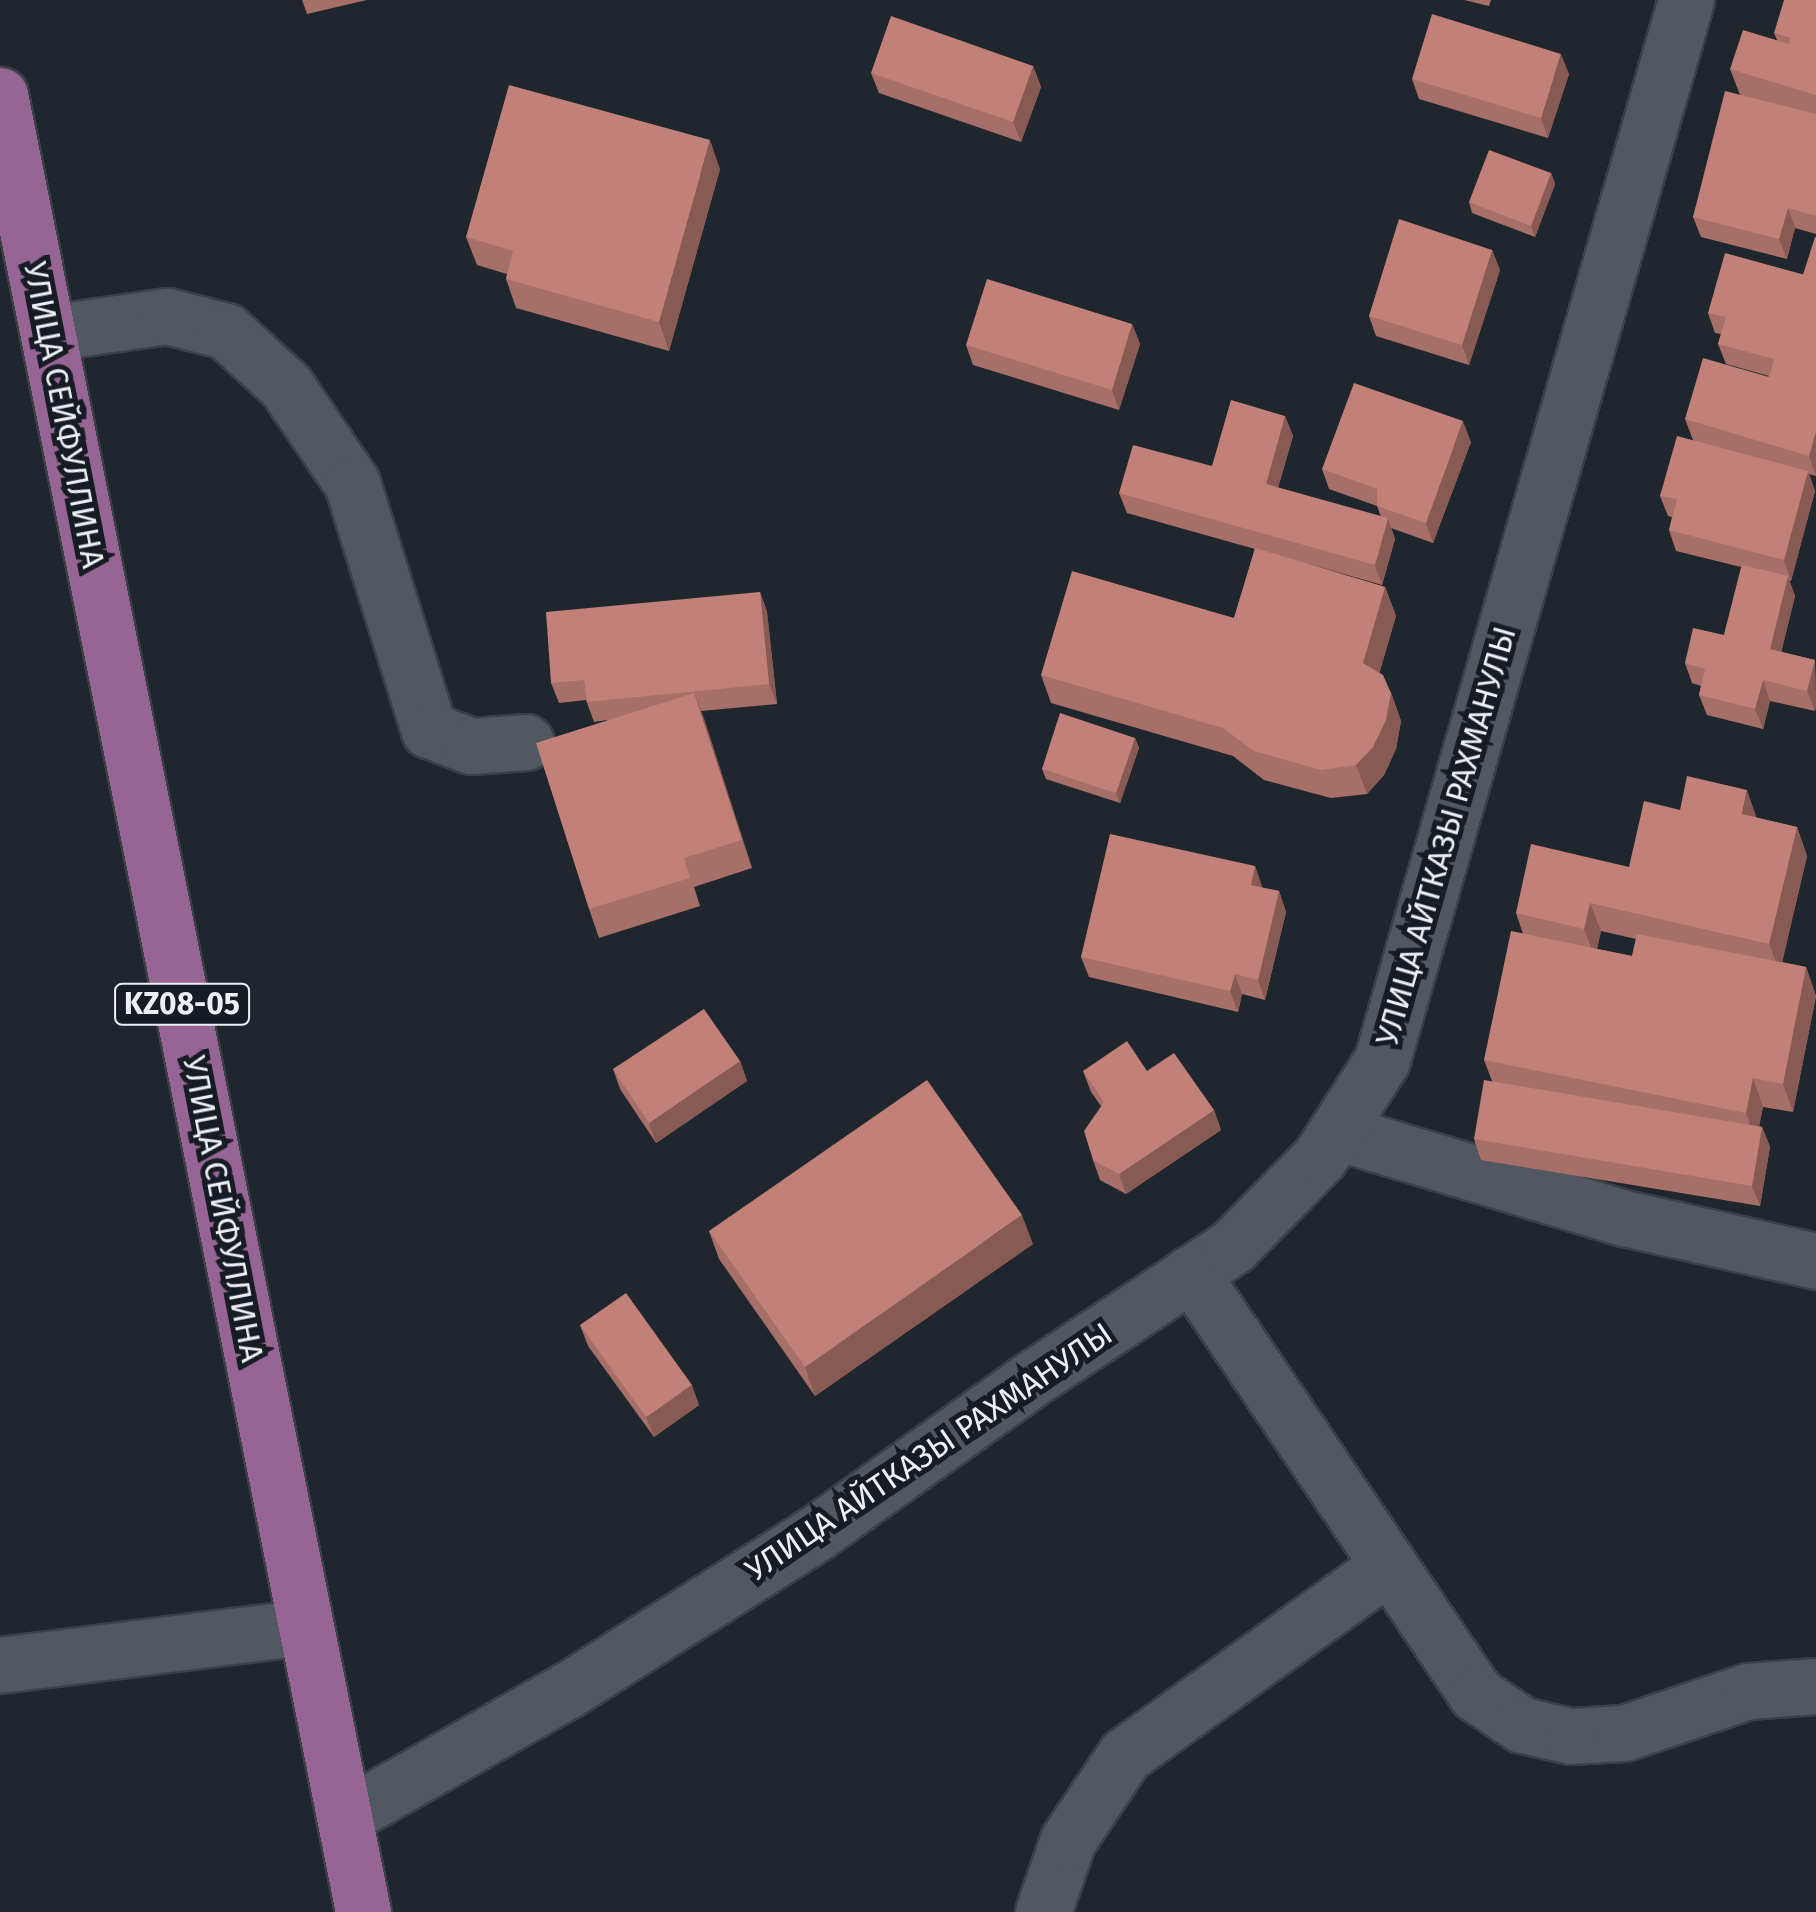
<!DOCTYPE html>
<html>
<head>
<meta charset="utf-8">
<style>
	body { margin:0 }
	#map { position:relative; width:1816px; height:1912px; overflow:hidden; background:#20262e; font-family:"Fira Sans",sans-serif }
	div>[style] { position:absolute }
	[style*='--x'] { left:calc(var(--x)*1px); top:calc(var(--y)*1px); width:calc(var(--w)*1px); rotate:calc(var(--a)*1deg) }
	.roads { filter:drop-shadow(2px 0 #3b4047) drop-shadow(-2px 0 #3b4047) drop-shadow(0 2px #3b4047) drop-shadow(0 -2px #3b4047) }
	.minor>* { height:55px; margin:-27.5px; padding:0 27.5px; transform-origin:27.5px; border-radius:27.5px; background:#515861 }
	.primary>* { height:55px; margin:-27.5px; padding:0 27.5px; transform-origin:27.5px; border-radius:27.5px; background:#976594 }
	.wall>* { inset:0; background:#a66f67 }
	.shaded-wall>* { inset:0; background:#875a54 }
	.building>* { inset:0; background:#c18178 }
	span { translate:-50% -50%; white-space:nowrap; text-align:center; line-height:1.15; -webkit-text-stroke:10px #171c24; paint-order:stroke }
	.shield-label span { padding:2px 8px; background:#171c24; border:2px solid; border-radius:8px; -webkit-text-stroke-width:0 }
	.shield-label { font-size:30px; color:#ecf0f6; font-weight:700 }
	.street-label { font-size:32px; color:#ecf0f6 }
</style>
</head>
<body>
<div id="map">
	<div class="roads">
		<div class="minor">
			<i style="--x:48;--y:333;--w:120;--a:-8.1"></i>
			<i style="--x:167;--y:316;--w:61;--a:14.3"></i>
			<i style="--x:226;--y:331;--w:81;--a:42.5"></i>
			<i style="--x:286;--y:386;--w:117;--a:55.8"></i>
			<i style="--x:352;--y:483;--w:259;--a:72.7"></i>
			<i style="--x:429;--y:730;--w:45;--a:20.9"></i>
			<i style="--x:471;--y:746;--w:55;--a:-4.2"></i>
			<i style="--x:1337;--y:1132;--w:300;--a:16.7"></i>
			<i style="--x:1624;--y:1218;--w:197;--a:12.6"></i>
			<i style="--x:1191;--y:1273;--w:508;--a:55.9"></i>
			<i style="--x:1476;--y:1694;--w:55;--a:34"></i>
			<i style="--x:1522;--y:1725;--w:50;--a:12.7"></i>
			<i style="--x:1571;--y:1736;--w:53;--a:-3.2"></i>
			<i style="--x:1624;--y:1733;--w:131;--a:-18.7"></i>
			<i style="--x:1748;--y:1691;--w:68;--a:-4.2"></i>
			<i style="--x:0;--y:1665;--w:308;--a:-7.1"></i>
			<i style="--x:344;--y:1817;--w:257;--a:-29.6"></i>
			<i style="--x:568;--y:1690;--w:292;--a:-32.3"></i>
			<i style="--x:815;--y:1534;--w:261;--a:-35.6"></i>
			<i style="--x:1027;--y:1382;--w:245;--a:-33.4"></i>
			<i style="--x:1232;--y:1247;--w:126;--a:-45.6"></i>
			<i style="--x:1320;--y:1157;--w:115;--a:-57.4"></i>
			<i style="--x:1382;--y:1060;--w:1103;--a:-74"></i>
			<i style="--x:1043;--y:1912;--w:76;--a:-70.9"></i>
			<i style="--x:1068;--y:1840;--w:102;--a:-56.2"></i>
			<i style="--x:1125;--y:1755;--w:324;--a:-35.7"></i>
		</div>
		<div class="primary">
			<i style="--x:0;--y:95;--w:1853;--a:78.7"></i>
		</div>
	</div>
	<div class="wall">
		<i style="clip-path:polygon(302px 0,367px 0,307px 14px)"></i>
		<i style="clip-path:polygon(1464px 0,1491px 0,1489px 6px)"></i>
		<i style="clip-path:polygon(1816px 0,1816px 234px,1795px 228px,1787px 259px,1701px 237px,1693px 217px,1740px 95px,1730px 69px,1777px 40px,1774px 33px)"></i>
		<i style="clip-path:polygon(1033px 66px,1041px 87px,1021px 142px,879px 93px,871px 73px)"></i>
		<i style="clip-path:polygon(1569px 74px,1548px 138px,1419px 99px,1412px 79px)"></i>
		<i style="clip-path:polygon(720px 169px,669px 351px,516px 308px,506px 279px,507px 274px,477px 265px,466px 237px)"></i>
		<i style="clip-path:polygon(1551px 173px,1555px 184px,1535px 237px,1472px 213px,1469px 202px)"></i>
		<i style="clip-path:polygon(1816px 237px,1816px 476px,1809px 474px,1815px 491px,1791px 581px,1789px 580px,1795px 596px,1781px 652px,1815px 660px,1816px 706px,1815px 711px,1770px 701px,1763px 729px,1707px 715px,1699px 695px,1701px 686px,1692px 683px,1685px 663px,1724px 635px,1741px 567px,1676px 551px,1669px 530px,1672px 517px,1668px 516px,1660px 496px,1693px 440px,1685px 419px,1769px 376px,1726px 364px,1718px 344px,1721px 334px,1715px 333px,1708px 313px,1803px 275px)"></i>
		<i style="clip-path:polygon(1492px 250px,1500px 270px,1469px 365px,1376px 336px,1369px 316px)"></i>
		<i style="clip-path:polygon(1132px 324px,1140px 344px,1119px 410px,973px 365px,966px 345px)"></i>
		<i style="clip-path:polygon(1285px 416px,1293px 436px,1278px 488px,1381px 517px,1377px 506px,1329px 489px,1322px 469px,1471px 442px,1433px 543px,1391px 528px,1395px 539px,1382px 585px,1302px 562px,1385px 587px,1396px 616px,1379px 673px,1391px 693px,1401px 721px,1396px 749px,1384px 775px,1367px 794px,1331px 798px,1264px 780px,1233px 756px,1051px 703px,1041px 675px,1234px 618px,1255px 549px,1127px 513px,1119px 493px,1212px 466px)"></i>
		<i style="clip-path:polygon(760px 592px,767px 612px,777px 704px,701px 711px,752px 868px,694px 887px,700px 906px,599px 938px,589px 909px,607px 720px,594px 722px,586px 700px,559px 703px,551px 683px)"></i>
		<i style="clip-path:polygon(1135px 738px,1139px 748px,1120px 803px,1046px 779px,1042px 769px)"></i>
		<i style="clip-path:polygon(evenodd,1680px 810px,1757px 818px,1797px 827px,1807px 856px,1782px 962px,1806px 967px,1816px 996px,1793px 1112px,1763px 1107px,1759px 1126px,1762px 1127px,1770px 1147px,1760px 1206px,1481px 1160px,1474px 1139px,1492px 1081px,1484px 1060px,1523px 934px,1516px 913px,1629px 867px,1680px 810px,1601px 931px,1636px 939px,1632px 956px,1597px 949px,1601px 931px)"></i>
		<i style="clip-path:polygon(1255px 866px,1262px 888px,1279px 891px,1286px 912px,1265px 1000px,1242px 994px,1238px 1012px,1089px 977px,1081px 957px)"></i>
		<i style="clip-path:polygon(740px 1061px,747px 1081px,656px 1143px,620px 1089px,613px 1069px)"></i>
		<i style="clip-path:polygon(1083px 1071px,1147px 1071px,1214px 1110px,1221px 1130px,1126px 1194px,1100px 1180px,1093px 1160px,1101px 1106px,1091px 1092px)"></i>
		<i style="clip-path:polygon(709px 1231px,1033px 1244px,815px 1396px,719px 1259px)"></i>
		<i style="clip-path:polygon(580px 1325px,699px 1405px,654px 1437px,588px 1346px)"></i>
	</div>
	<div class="shaded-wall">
		<i style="clip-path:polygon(1561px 54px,1569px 74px,1548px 138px,1541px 118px)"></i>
		<i style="clip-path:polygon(1033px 66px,1041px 87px,1021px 142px,1013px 122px)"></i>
		<i style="clip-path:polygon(710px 140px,720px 169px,669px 351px,659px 322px)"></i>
		<i style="clip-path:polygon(1551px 173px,1555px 184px,1535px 237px,1531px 226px)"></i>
		<i style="clip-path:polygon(1788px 208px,1795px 228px,1787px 259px,1779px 239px)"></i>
		<i style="clip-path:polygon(1492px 250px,1500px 270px,1469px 365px,1462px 345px)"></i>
		<i style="clip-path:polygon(1132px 324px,1140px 344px,1119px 410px,1112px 390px)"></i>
		<i style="clip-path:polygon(1285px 416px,1293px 436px,1273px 504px,1266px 484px)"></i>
		<i style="clip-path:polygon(1463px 421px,1471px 442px,1433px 543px,1426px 523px)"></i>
		<i style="clip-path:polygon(1816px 431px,1816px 476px,1809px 456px)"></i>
		<i style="clip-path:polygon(1808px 471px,1815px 491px,1791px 581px,1784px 560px)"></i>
		<i style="clip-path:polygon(1388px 518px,1395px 539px,1382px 585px,1375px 565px)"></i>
		<i style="clip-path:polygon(1788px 576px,1795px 596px,1777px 670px,1770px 649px)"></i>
		<i style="clip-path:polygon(1385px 587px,1396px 616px,1374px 692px,1363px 663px)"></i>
		<i style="clip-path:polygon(760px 592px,767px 612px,777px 704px,769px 684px)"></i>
		<i style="clip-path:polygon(1815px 660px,1816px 706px,1815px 711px,1807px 691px)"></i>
		<i style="clip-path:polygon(1763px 680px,1770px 701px,1763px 729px,1755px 709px)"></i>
		<i style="clip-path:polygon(694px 693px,705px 721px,752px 868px,742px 840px)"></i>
		<i style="clip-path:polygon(1391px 693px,1401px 721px,1396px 749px,1384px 775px,1367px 794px,1356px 765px)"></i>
		<i style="clip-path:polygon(1135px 738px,1139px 748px,1120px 803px,1116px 793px)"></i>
		<i style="clip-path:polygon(1747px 790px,1757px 819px,1742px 814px)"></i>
		<i style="clip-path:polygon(1797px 827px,1807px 856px,1780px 972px,1769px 944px)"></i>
		<i style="clip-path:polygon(1255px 866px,1262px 886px,1258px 905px,1251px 885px)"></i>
		<i style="clip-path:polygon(1279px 891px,1286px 912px,1265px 1000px,1258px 980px)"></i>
		<i style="clip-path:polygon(1590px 903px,1601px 931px,1595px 957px,1584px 929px)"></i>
		<i style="clip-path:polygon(1806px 967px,1816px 996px,1793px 1112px,1783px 1084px)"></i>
		<i style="clip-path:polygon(1235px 974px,1242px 994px,1238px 1012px,1230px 991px)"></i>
		<i style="clip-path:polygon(740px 1061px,747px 1081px,656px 1143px,649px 1123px)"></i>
		<i style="clip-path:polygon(1753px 1078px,1763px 1107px,1756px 1142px,1746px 1113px)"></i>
		<i style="clip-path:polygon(1214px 1110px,1221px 1130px,1126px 1194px,1119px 1174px)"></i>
		<i style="clip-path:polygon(1762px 1127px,1770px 1147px,1760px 1206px,1752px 1186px)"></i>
		<i style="clip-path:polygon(1022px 1215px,1033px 1244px,815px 1396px,805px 1367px)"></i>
		<i style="clip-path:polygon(692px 1385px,699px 1405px,654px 1437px,646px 1417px)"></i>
	</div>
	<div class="building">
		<i style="clip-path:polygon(1784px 0,1816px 0,1816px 95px,1730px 69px,1743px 30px,1789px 44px,1791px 38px,1774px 33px)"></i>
		<i style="clip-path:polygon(1432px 14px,1561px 54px,1541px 118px,1412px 79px)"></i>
		<i style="clip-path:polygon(891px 16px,1033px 66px,1013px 122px,871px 73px)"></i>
		<i style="clip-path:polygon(509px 85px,710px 140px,659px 322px,506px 279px,513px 251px,466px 237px)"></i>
		<i style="clip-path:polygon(1725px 91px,1816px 114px,1816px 216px,1788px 208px,1779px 239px,1693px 217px)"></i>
		<i style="clip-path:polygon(1489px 150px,1551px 173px,1531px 226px,1469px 202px)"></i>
		<i style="clip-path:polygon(1399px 219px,1492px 250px,1462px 345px,1369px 316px)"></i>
		<i style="clip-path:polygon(1815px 237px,1816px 237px,1816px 278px,1803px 275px)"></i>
		<i style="clip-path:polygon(1725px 253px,1816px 278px,1816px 431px,1809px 456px,1685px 419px,1703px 358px,1769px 377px,1774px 359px,1718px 344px,1726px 317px,1708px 313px)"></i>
		<i style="clip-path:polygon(987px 279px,1132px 324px,1112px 390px,966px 345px)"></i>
		<i style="clip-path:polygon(1354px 383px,1463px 421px,1426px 523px,1377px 506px,1377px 489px,1322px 469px)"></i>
		<i style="clip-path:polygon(1231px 400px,1285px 416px,1266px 484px,1388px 518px,1375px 565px,1119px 493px,1133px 445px,1212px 466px)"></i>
		<i style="clip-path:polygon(1677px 436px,1808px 471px,1784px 560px,1669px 530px,1677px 499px,1660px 496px)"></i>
		<i style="clip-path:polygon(1255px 548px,1385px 587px,1363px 663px,1383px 675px,1391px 693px,1386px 720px,1373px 747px,1356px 765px,1321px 770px,1254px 751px,1223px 728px,1041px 675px,1072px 571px,1234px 618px)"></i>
		<i style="clip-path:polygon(1742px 565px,1788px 576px,1770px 649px,1815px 660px,1807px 691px,1763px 680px,1755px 709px,1699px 695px,1705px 669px,1685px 663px,1693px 628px,1724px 635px)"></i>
		<i style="clip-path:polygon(760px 592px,769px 684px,587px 702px,584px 680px,551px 683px,546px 612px)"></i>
		<i style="clip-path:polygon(694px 693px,742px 840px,684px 858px,690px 878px,589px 909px,536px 743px)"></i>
		<i style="clip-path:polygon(1060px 713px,1135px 738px,1116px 793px,1042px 769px)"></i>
		<i style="clip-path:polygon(1687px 776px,1747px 790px,1742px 814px,1797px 827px,1769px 944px,1590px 903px,1584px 929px,1516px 913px,1531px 844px,1629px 867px,1644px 801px,1680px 810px)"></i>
		<i style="clip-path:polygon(1110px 834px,1255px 866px,1251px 885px,1279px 891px,1258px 980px,1235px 974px,1230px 991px,1081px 957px)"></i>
		<i style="clip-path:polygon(1511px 931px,1632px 956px,1637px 934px,1806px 967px,1783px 1084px,1753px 1078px,1746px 1113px,1484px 1060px)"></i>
		<i style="clip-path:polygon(704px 1009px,740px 1061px,649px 1123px,613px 1069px)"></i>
		<i style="clip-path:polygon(1127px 1041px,1147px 1071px,1174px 1053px,1214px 1110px,1119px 1174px,1093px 1160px,1084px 1131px,1104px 1102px,1083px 1071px)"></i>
		<i style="clip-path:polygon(927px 1080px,1022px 1215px,805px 1367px,709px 1231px)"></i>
		<i style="clip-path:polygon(1484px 1080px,1762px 1127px,1752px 1186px,1474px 1139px)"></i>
		<i style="clip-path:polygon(626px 1293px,692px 1385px,646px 1417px,580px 1325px)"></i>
	</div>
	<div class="shield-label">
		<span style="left:182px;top:1004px">KZ08-05</span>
	</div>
	<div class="street-label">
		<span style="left:64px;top:415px;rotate:79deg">УЛИЦА СЕЙФУЛЛИНА</span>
		<span style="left:1446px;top:836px;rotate:-74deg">УЛИЦА АЙТКАЗЫ РАХМАНУЛЫ</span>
		<span style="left:223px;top:1209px;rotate:79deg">УЛИЦА СЕЙФУЛЛИНА</span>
		<span style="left:929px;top:1452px;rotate:-34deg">УЛИЦА АЙТКАЗЫ РАХМАНУЛЫ</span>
	</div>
</div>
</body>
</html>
